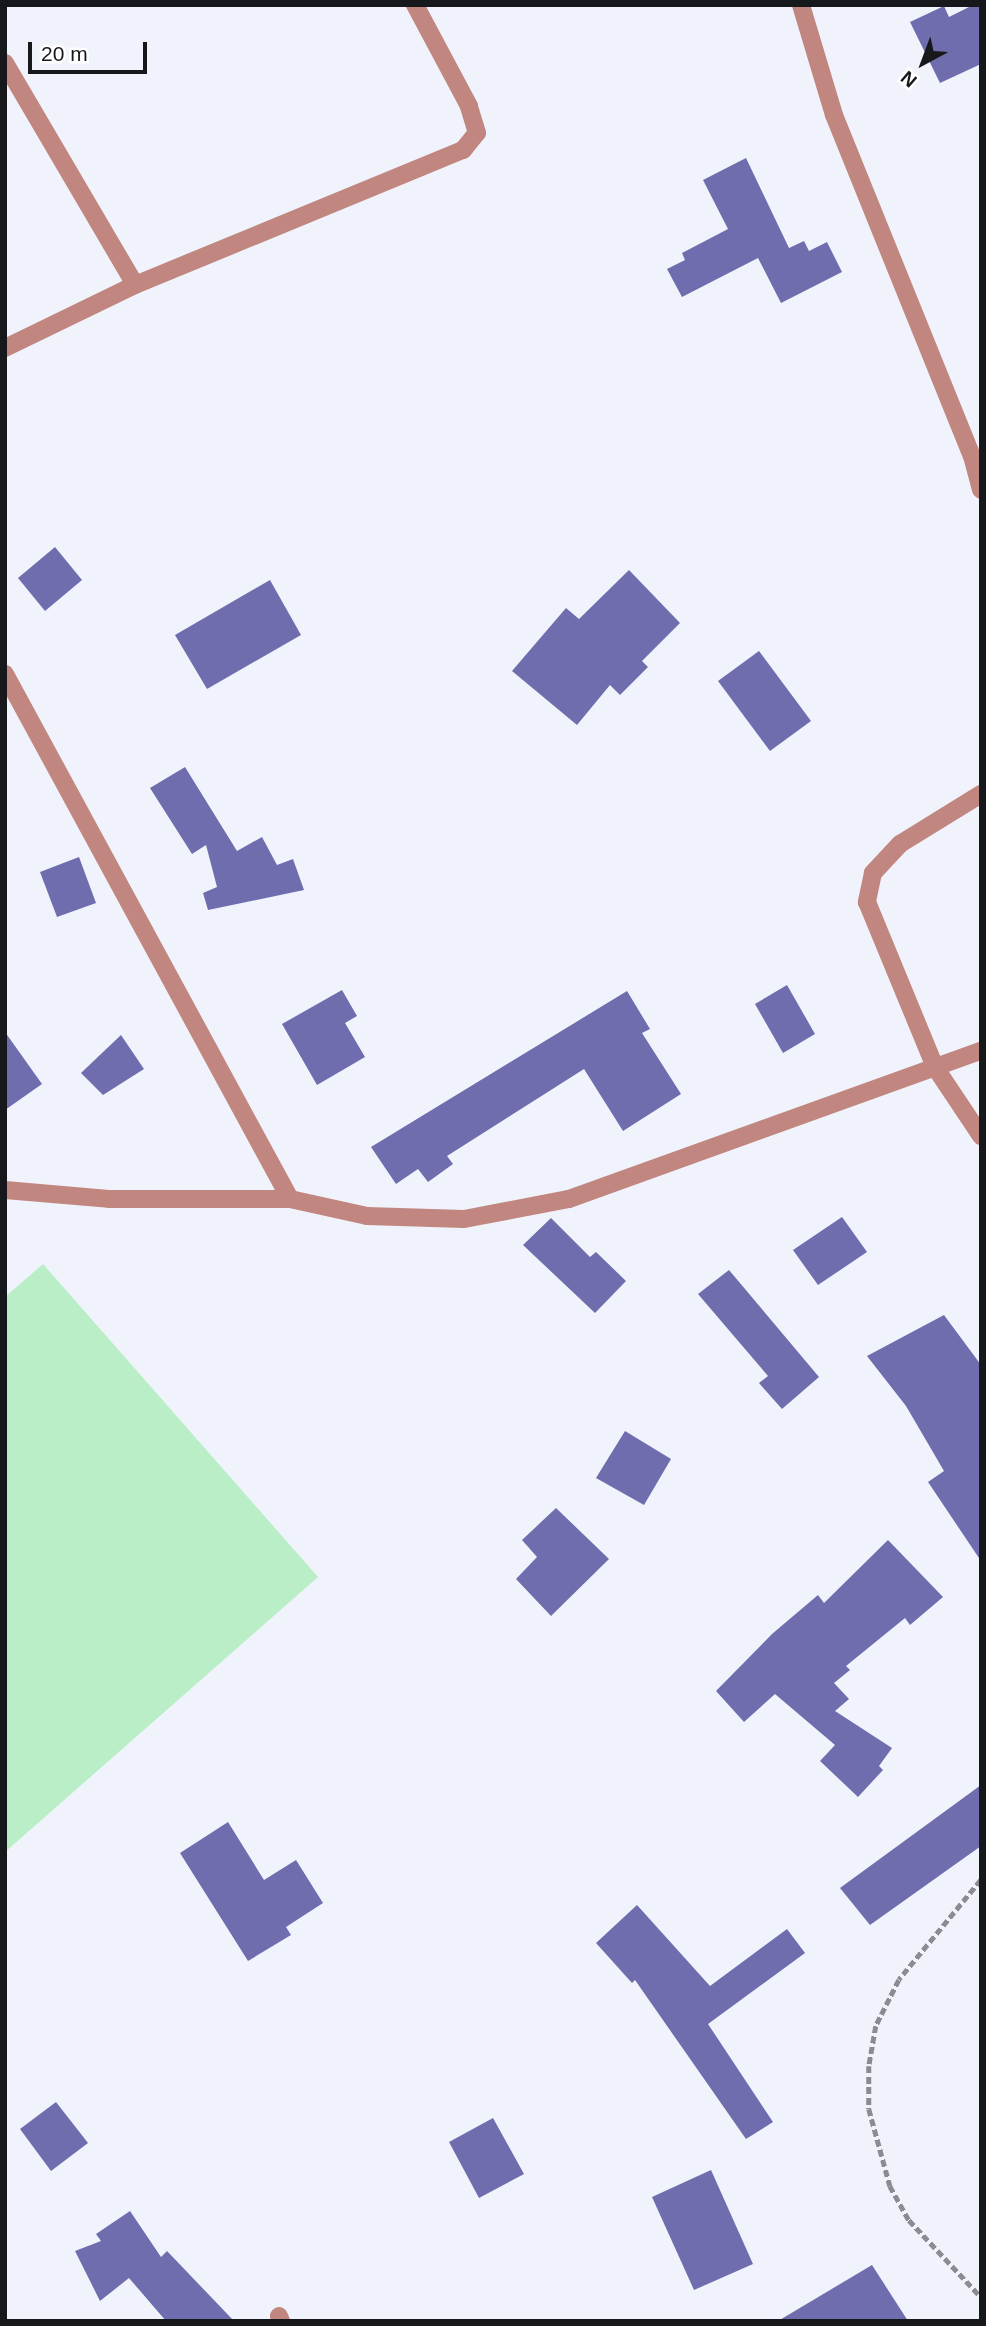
<!DOCTYPE html>
<html>
<head>
<meta charset="utf-8">
<style>
	body { margin:0 }
	#map { position:relative; width:986px; height:2326px; overflow:hidden; background:#f0f3fb; font-family:Helvetica,sans-serif }
	div>[style] { position:absolute }
	[style*='--x'] { left:calc(var(--x)*1px); top:calc(var(--y)*1px); width:calc(var(--w)*1px); rotate:calc(var(--a)*1deg) }
	.green>* { inset:0; background:#b9eec7 }
	.building>* { inset:0; background:#6f6dae }
	.path>* { height:4.5px; margin-top:-2.25px; transform-origin:0; background:repeating-linear-gradient(90deg,#8a8c91 0 7px,transparent 0 10.5px) }
	.minor>* { height:18px; margin:-9px; padding:0 9px; transform-origin:9px; border-radius:9px; background:#c0867f }
	span { translate:-50% -50%; white-space:nowrap; text-align:center; line-height:1.15; -webkit-text-stroke:5px #fff; paint-order:stroke }
	.frame { position:absolute; inset:0; border:7px solid #17181b; pointer-events:none }
	.north { position:absolute; left:888px; top:28px; width:70px; height:70px; -webkit-text-stroke:5px #fff; paint-order:stroke; rotate:221deg; font-size:19px; font-weight:700; line-height:28px; text-align:center; color:#17181b }
	.north::after { content:''; display:block; margin:auto; width:24px; height:32px; background:#17181b; clip-path:polygon(50% 0,100% 100%,50% 72%,0 100%) }
	.scale { position:absolute; left:28px; top:42px; width:119px; height:32px; box-sizing:border-box; border:4px solid #17181b; border-top:0; padding-left:9px; font-size:21px; line-height:24px; white-space:nowrap; color:#17181b; -webkit-text-stroke:5px #fff; paint-order:stroke }
</style>
</head>
<body>
<div id="map">
	<div class="green">
		<i style="clip-path:polygon(43px 1264px,318px 1577px,5px 1852px,5px 1297px)"></i>
	</div>
	<div class="building">
		<i style="clip-path:polygon(973px 5px,981px 5px,981px 64px,940px 83px,910px 22px,944px 6px,949px 17px)"></i>
		<i style="clip-path:polygon(746px 158px,789px 248px,804px 241px,809px 251px,827px 242px,842px 272px,781px 303px,758px 258px,682px 297px,667px 269px,685px 260px,682px 253px,728px 229px,703px 180px)"></i>
		<i style="clip-path:polygon(55px 547px,82px 580px,45px 611px,18px 578px)"></i>
		<i style="clip-path:polygon(629px 570px,680px 623px,642px 661px,648px 667px,620px 695px,610px 685px,577px 725px,512px 671px,566px 608px,579px 619px)"></i>
		<i style="clip-path:polygon(270px 580px,301px 635px,207px 689px,175px 635px)"></i>
		<i style="clip-path:polygon(759px 651px,811px 721px,770px 751px,718px 681px)"></i>
		<i style="clip-path:polygon(185px 767px,237px 851px,262px 837px,277px 865px,293px 859px,304px 890px,208px 910px,203px 893px,217px 887px,206px 845px,192px 854px,150px 788px)"></i>
		<i style="clip-path:polygon(79px 857px,96px 903px,57px 917px,40px 872px)"></i>
		<i style="clip-path:polygon(787px 985px,815px 1034px,783px 1053px,755px 1004px)"></i>
		<i style="clip-path:polygon(342px 990px,357px 1016px,345px 1023px,365px 1057px,317px 1085px,282px 1024px)"></i>
		<i style="clip-path:polygon(627px 991px,650px 1029px,642px 1033px,681px 1094px,623px 1131px,584px 1069px,447px 1156px,453px 1164px,428px 1182px,418px 1169px,396px 1184px,371px 1147px)"></i>
		<i style="clip-path:polygon(5px 1032px,42px 1084px,5px 1110px)"></i>
		<i style="clip-path:polygon(121px 1035px,144px 1069px,103px 1095px,81px 1073px)"></i>
		<i style="clip-path:polygon(842px 1217px,867px 1252px,818px 1285px,793px 1250px)"></i>
		<i style="clip-path:polygon(551px 1218px,590px 1257px,596px 1252px,626px 1281px,595px 1313px,523px 1245px)"></i>
		<i style="clip-path:polygon(729px 1270px,819px 1377px,782px 1409px,759px 1383px,768px 1376px,698px 1294px)"></i>
		<i style="clip-path:polygon(944px 1315px,981px 1365px,981px 1561px,928px 1482px,944px 1471px,906px 1406px,867px 1356px)"></i>
		<i style="clip-path:polygon(625px 1431px,671px 1459px,644px 1505px,596px 1478px)"></i>
		<i style="clip-path:polygon(556px 1508px,609px 1559px,551px 1616px,516px 1579px,537px 1557px,522px 1540px)"></i>
		<i style="clip-path:polygon(888px 1540px,943px 1597px,910px 1625px,905px 1618px,846px 1666px,850px 1670px,834px 1683px,849px 1699px,835px 1711px,892px 1748px,879px 1766px,883px 1770px,858px 1797px,820px 1761px,835px 1745px,775px 1694px,744px 1722px,716px 1691px,772px 1634px,818px 1595px,824px 1603px)"></i>
		<i style="clip-path:polygon(981px 1785px,981px 1846px,870px 1925px,840px 1888px)"></i>
		<i style="clip-path:polygon(228px 1822px,264px 1880px,296px 1860px,323px 1903px,286px 1927px,291px 1935px,248px 1961px,180px 1853px)"></i>
		<i style="clip-path:polygon(637px 1905px,710px 1986px,787px 1929px,805px 1953px,708px 2024px,773px 2122px,746px 2139px,635px 1980px,632px 1983px,596px 1943px)"></i>
		<i style="clip-path:polygon(56px 2102px,88px 2143px,51px 2171px,20px 2129px)"></i>
		<i style="clip-path:polygon(493px 2118px,524px 2174px,479px 2198px,449px 2142px)"></i>
		<i style="clip-path:polygon(711px 2170px,753px 2264px,694px 2290px,652px 2197px)"></i>
		<i style="clip-path:polygon(130px 2211px,161px 2257px,167px 2251px,234px 2321px,166px 2321px,129px 2278px,100px 2301px,75px 2251px,101px 2241px,96px 2234px)"></i>
		<i style="clip-path:polygon(872px 2265px,908px 2321px,778px 2321px)"></i>
	</div>
	<div class="path">
		<i style="--x:981;--y:1880;--w:129;--a:129.4"></i>
		<i style="--x:899;--y:1980;--w:51;--a:116.6"></i>
		<i style="--x:876;--y:2026;--w:41;--a:99.9"></i>
		<i style="--x:869;--y:2066;--w:43;--a:90"></i>
		<i style="--x:869;--y:2109;--w:80;--a:74.7"></i>
		<i style="--x:890;--y:2186;--w:39;--a:61"></i>
		<i style="--x:909;--y:2220;--w:105;--a:46.9"></i>
	</div>
	<div class="minor">
		<i style="--x:801;--y:5;--w:115;--a:73.3"></i>
		<i style="--x:834;--y:115;--w:368;--a:68"></i>
		<i style="--x:972;--y:456;--w:35;--a:75"></i>
		<i style="--x:5;--y:63;--w:257;--a:59.6"></i>
		<i style="--x:5;--y:348;--w:144;--a:-25.9"></i>
		<i style="--x:135;--y:285;--w:355;--a:-22.4"></i>
		<i style="--x:463;--y:150;--w:22;--a:-51"></i>
		<i style="--x:477;--y:133;--w:28;--a:-107"></i>
		<i style="--x:469;--y:106;--w:115;--a:-118.1"></i>
		<i style="--x:5;--y:674;--w:597;--a:61.5"></i>
		<i style="--x:981;--y:794;--w:95;--a:148.3"></i>
		<i style="--x:900;--y:844;--w:40;--a:133"></i>
		<i style="--x:873;--y:873;--w:30;--a:102"></i>
		<i style="--x:867;--y:902;--w:178;--a:67.6"></i>
		<i style="--x:935;--y:1067;--w:83;--a:56.3"></i>
		<i style="--x:5;--y:1190;--w:104;--a:4.9"></i>
		<i style="--x:109;--y:1199;--w:181;--a:0"></i>
		<i style="--x:290;--y:1199;--w:79;--a:12.4"></i>
		<i style="--x:367;--y:1216;--w:97;--a:1.8"></i>
		<i style="--x:464;--y:1219;--w:107;--a:-10.8"></i>
		<i style="--x:569;--y:1199;--w:438;--a:-19.8"></i>
		<i style="--x:279;--y:2316;--w:5;--a:68"></i>
	</div>
	<div class="frame"></div>
	<div class="north">N</div>
	<div class="scale">20 m</div>
</div>
</body>
</html>
